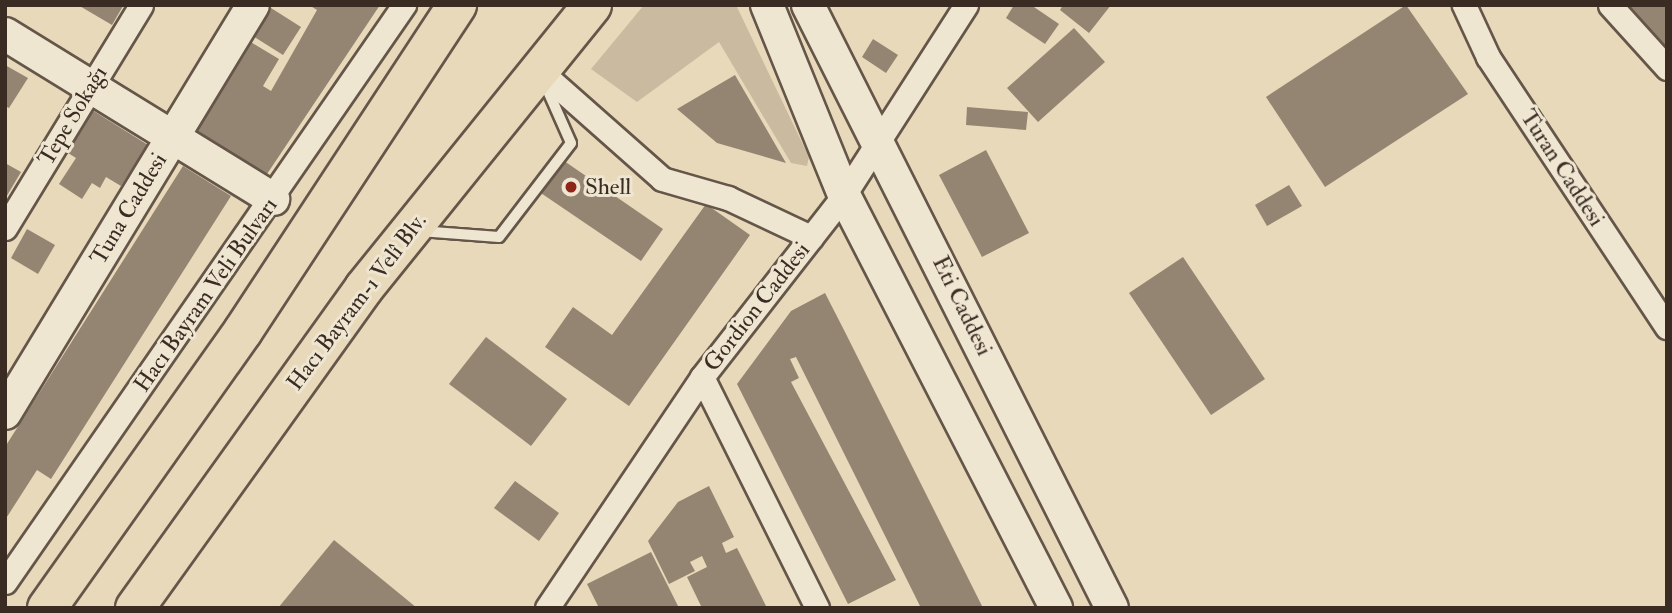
<!DOCTYPE html>
<html>
<head>
<meta charset="utf-8">
<style>
	body { margin:0 }
	#map { position:relative; width:1672px; height:613px; overflow:hidden; background:#e7d9ba; font-family:"IM FELL Double Pica",serif }
	div>[style] { position:absolute }
	[style*='--x'] { left:calc(var(--x)*1px); top:calc(var(--y)*1px); width:calc(var(--w)*1px); rotate:calc(var(--a)*1deg) }
	.green>* { inset:0; background:#cabba0 }
	.building>* { inset:0; background:#948572 }
	.roads { filter:drop-shadow(2px 0 #655649) drop-shadow(-2px 0 #655649) drop-shadow(0 2px #655649) drop-shadow(0 -2px #655649) }
	.lane>* { height:10px; margin:-5px; padding:0 5px; transform-origin:5px; border-radius:5px; background:#efe6d2 }
	.street>* { height:23px; margin:-11.5px; padding:0 11.5px; transform-origin:11.5px; border-radius:11.5px; background:#efe6d2 }
	.secondary>* { height:32px; margin:-16px; padding:0 16px; transform-origin:16px; border-radius:16px; background:#efe6d2 }
	.highway>* { height:38px; margin:-19px; padding:0 19px; transform-origin:19px; border-radius:19px; background:#e7d9ba }
	.dots>* { width:19px; height:19px; translate:-50% -50%; box-sizing:border-box; border:4px solid #efe6d2; border-radius:50% }
	span { translate:-50% -50%; white-space:nowrap; text-align:center; line-height:1.15; -webkit-text-stroke:6px #efe6d2; paint-order:stroke }
	.street-label { font-size:23px; color:#3a2b23 }
	.poi-label { font-size:23px; color:#3a2b23 }
	.left { translate:0 -50%; text-align:left }
	.frame { position:absolute; inset:0; border:7px solid #3a2b23; pointer-events:none }
</style>
</head>
<body>
<div id="map">
	<div class="green">
		<i style="clip-path:polygon(644px 5px,736px 5px,809px 157px,807px 166px,791px 163px,719px 42px,637px 102px,591px 69px)"></i>
	</div>
	<div class="building">
		<i style="clip-path:polygon(78px 5px,122px 5px,123px 6px,112px 25px)"></i>
		<i style="clip-path:polygon(309px 5px,380px 5px,263px 180px,189px 131px,249px 41px,279px 59px,263px 86px,271px 91px,317px 10px)"></i>
		<i style="clip-path:polygon(1014px 5px,1031px 5px,1059px 24px,1045px 44px,1006px 18px)"></i>
		<i style="clip-path:polygon(1063px 5px,1111px 5px,1089px 33px,1060px 10px)"></i>
		<i style="clip-path:polygon(1406px 5px,1468px 94px,1325px 187px,1266px 97px)"></i>
		<i style="clip-path:polygon(1628px 5px,1667px 5px,1667px 48px,1644px 23px)"></i>
		<i style="clip-path:polygon(271px 8px,301px 27px,283px 55px,253px 36px)"></i>
		<i style="clip-path:polygon(1074px 28px,1105px 62px,1038px 122px,1007px 88px)"></i>
		<i style="clip-path:polygon(873px 39px,898px 55px,886px 73px,862px 57px)"></i>
		<i style="clip-path:polygon(5px 65px,28px 78px,9px 108px,5px 106px)"></i>
		<i style="clip-path:polygon(735px 75px,786px 163px,717px 143px,677px 109px)"></i>
		<i style="clip-path:polygon(967px 107px,1028px 112px,1026px 130px,966px 125px)"></i>
		<i style="clip-path:polygon(92px 110px,148px 145px,121px 186px,106px 177px,100px 188px,92px 183px,82px 199px,59px 184px,76px 158px,65px 151px)"></i>
		<i style="clip-path:polygon(986px 150px,1029px 233px,982px 257px,939px 175px)"></i>
		<i style="clip-path:polygon(554px 154px,663px 229px,641px 261px,532px 187px)"></i>
		<i style="clip-path:polygon(5px 163px,21px 172px,5px 199px)"></i>
		<i style="clip-path:polygon(183px 166px,231px 196px,51px 479px,37px 470px,5px 520px,5px 447px)"></i>
		<i style="clip-path:polygon(1289px 185px,1302px 206px,1267px 226px,1255px 205px)"></i>
		<i style="clip-path:polygon(706px 204px,750px 235px,629px 406px,545px 347px,573px 307px,612px 335px)"></i>
		<i style="clip-path:polygon(27px 229px,55px 245px,38px 274px,11px 258px)"></i>
		<i style="clip-path:polygon(1183px 257px,1265px 379px,1211px 415px,1129px 293px)"></i>
		<i style="clip-path:polygon(825px 293px,845px 332px,983px 608px,921px 608px,796px 357px,790px 359px,799px 378px,791px 382px,896px 580px,848px 604px,800px 509px,737px 384px,791px 311px)"></i>
		<i style="clip-path:polygon(486px 337px,567px 399px,531px 446px,449px 384px)"></i>
		<i style="clip-path:polygon(515px 481px,559px 513px,539px 541px,494px 508px)"></i>
		<i style="clip-path:polygon(709px 486px,734px 537px,722px 543px,726px 553px,737px 548px,767px 608px,702px 608px,687px 577px,707px 567px,702px 556px,690px 562px,695px 571px,669px 584px,648px 541px,678px 502px)"></i>
		<i style="clip-path:polygon(334px 540px,417px 608px,278px 608px)"></i>
		<i style="clip-path:polygon(651px 552px,679px 608px,599px 608px,587px 584px)"></i>
	</div>
	<div class="roads">
		<div class="lane">
			<i style="--x:420;--y:231;--w:79;--a:4.3"></i>
			<i style="--x:499;--y:237;--w:118;--a:-52.5"></i>
			<i style="--x:571;--y:143;--w:67;--a:-113.9"></i>
		</div>
		<div class="street">
			<i style="--x:1464;--y:5;--w:57;--a:65.2"></i>
			<i style="--x:1488;--y:57;--w:324;--a:56.5"></i>
			<i style="--x:1610;--y:5;--w:85;--a:47.9"></i>
			<i style="--x:539;--y:70;--w:164;--a:41.5"></i>
			<i style="--x:662;--y:179;--w:69;--a:16.1"></i>
			<i style="--x:728;--y:198;--w:92;--a:25.2"></i>
			<i style="--x:5;--y:228;--w:261;--a:-58.6"></i>
			<i style="--x:702;--y:377;--w:258;--a:63.5"></i>
			<i style="--x:5;--y:582;--w:702;--a:-55.34"></i>
			<i style="--x:547;--y:608;--w:278;--a:-56.1"></i>
			<i style="--x:702;--y:377;--w:231;--a:-52"></i>
			<i style="--x:844;--y:195;--w:226;--a:-57.3"></i>
		</div>
		<div class="secondary">
			<i style="--x:767;--y:5;--w:205;--a:67.9"></i>
			<i style="--x:844;--y:195;--w:464;--a:62.8"></i>
			<i style="--x:808;--y:5;--w:675;--a:63.25"></i>
			<i style="--x:5;--y:34;--w:315;--a:31.6"></i>
			<i style="--x:5;--y:413;--w:477;--a:-58.7"></i>
		</div>
		<div class="highway">
			<i style="--x:47;--y:608;--w:339;--a:-54.7"></i>
			<i style="--x:243;--y:331;--w:390;--a:-56.7"></i>
			<i style="--x:135;--y:608;--w:393;--a:-54.4"></i>
			<i style="--x:364;--y:288;--w:363;--a:-51.1"></i>
		</div>
	</div>
	<div class="dots">
		<i style="left:571px;top:187px;background:#8f2418"></i>
	</div>
	<div class="street-label">
		<span style="left:73px;top:116px;rotate:-59deg">Tepe Sokağı</span>
		<span style="left:1562px;top:168px;rotate:57deg">Turan Caddesi</span>
		<span style="left:129px;top:209px;rotate:-59deg">Tuna Caddesi</span>
		<span style="left:206px;top:295px;rotate:-55deg">Hacı Bayram Veli Bulvarı</span>
		<span style="left:357px;top:302px;rotate:-53deg">Hacı Bayram-ı Velî Blv.</span>
		<span style="left:962px;top:306px;rotate:64deg">Eti Caddesi</span>
		<span style="left:757px;top:307px;rotate:-52deg">Gordion Caddesi</span>
	</div>
	<div class="poi-label">
		<span class="left" style="left:585px;top:187px">Shell</span>
	</div>
	<div class="frame"></div>
</div>
</body>
</html>
